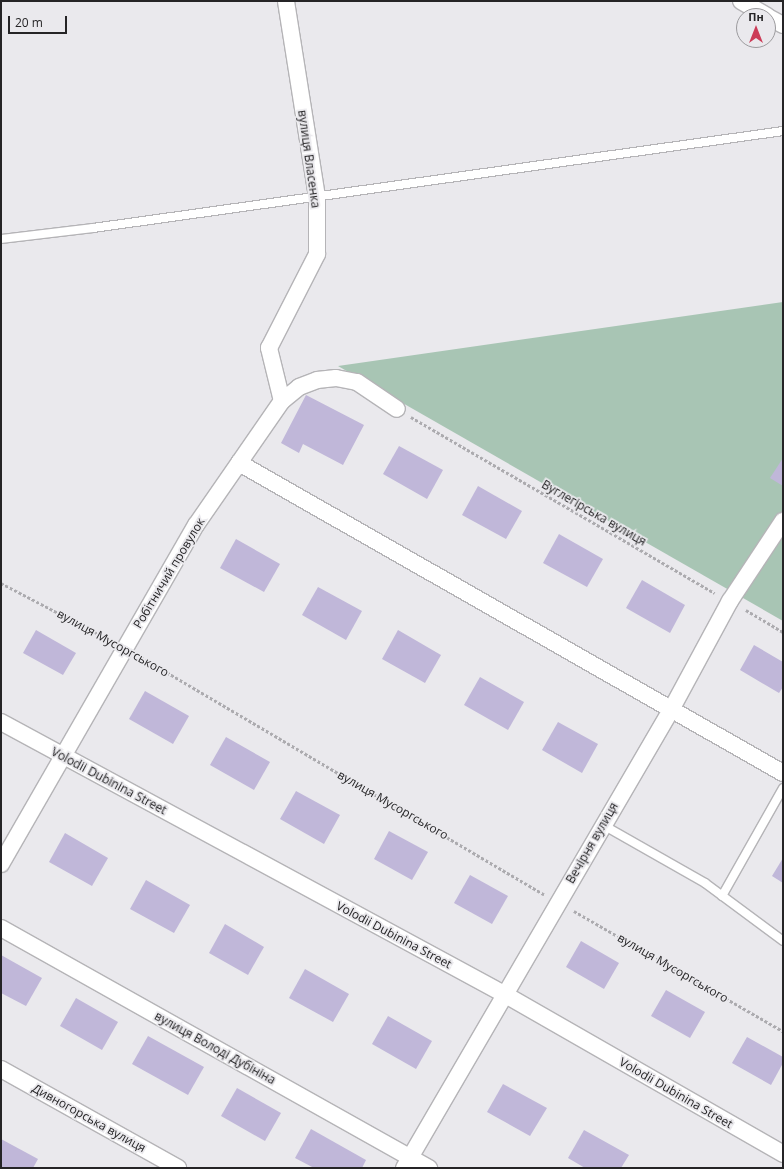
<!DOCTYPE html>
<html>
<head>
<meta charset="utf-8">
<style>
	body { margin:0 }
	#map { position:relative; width:784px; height:1169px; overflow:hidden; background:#eae9ed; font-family:"Open Sans",sans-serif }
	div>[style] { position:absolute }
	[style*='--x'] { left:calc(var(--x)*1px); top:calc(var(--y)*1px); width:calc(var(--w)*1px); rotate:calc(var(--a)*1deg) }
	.green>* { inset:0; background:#a8c5b4 }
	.building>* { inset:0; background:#c0b7d9 }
	.path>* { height:2.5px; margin-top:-1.25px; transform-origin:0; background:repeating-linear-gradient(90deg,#acabaf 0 3px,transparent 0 5px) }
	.roads { filter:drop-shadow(1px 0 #b5b4b7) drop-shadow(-1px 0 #b5b4b7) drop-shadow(0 1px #b5b4b7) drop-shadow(0 -1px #b5b4b7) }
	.service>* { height:8px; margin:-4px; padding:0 4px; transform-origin:4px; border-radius:4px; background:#fff }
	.minor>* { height:16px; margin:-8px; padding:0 8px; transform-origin:8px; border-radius:8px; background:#fff }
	span { translate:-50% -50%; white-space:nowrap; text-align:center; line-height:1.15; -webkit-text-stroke:3.5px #eae9ed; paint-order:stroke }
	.street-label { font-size:12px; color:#252426 }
	.frame { position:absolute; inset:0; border:2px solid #252426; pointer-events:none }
	.north { position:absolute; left:736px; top:8px; width:40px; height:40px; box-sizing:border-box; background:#eae9ed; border:1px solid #9b9a9d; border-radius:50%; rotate:0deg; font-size:11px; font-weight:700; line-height:16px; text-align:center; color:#252426 }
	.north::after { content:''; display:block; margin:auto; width:14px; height:18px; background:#cc3c58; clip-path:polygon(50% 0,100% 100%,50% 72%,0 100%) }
	.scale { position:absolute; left:8px; top:16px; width:59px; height:18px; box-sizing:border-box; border:2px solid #252426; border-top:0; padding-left:5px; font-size:12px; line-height:14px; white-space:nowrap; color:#252426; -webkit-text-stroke:3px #eae9ed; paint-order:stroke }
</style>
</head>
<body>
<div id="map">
	<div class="green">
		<i style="clip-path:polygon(783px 302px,783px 621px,338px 366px)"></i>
	</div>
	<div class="building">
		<i style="clip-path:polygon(306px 395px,364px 425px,343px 465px,303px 444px,299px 453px,281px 443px)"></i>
		<i style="clip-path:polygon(399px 446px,443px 470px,427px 499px,383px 474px)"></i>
		<i style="clip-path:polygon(783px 458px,783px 486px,770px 478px)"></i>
		<i style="clip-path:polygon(478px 486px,522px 511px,506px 539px,462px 515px)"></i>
		<i style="clip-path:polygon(559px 534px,603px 559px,587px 587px,543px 563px)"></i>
		<i style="clip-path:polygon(236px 539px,280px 564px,264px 592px,220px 568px)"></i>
		<i style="clip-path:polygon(642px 580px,685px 605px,670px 633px,626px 608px)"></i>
		<i style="clip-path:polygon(318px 587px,362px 611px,346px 640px,302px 615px)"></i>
		<i style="clip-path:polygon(36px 630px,76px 653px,63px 675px,23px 653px)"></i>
		<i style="clip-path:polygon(398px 630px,441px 655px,425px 683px,382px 659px)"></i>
		<i style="clip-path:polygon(754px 645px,783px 662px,783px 687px,779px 693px,740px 670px)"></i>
		<i style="clip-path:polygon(480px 677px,524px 702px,508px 730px,464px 705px)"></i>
		<i style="clip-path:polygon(145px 691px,189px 716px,173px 744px,129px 719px)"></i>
		<i style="clip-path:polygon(558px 722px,598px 744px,582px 773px,542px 750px)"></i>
		<i style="clip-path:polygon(226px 737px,270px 762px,254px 790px,210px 765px)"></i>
		<i style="clip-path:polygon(296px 791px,340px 815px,324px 844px,280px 819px)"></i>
		<i style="clip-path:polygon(389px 831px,428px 852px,412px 880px,374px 859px)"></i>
		<i style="clip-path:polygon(65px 833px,108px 858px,92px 886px,49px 862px)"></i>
		<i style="clip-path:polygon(783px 858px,783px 883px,772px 876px)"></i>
		<i style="clip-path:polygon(470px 875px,508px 896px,492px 924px,454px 903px)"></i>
		<i style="clip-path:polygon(146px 880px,190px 905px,174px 933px,130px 909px)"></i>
		<i style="clip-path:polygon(225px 924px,264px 947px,248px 975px,209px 953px)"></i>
		<i style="clip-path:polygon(581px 941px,619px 963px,604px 989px,566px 967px)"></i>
		<i style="clip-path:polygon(1px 955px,42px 978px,26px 1006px,1px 993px)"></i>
		<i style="clip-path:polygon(305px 969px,349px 994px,333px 1022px,289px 998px)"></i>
		<i style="clip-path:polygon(666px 990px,705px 1012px,690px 1038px,651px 1016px)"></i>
		<i style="clip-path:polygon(76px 998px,118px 1022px,102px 1050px,60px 1026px)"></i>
		<i style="clip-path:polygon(388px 1016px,432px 1041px,416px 1069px,372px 1044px)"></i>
		<i style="clip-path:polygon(148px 1036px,204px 1067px,188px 1095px,132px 1064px)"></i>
		<i style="clip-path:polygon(747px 1037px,783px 1057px,783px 1063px,771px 1085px,732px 1063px)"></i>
		<i style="clip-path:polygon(503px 1084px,547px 1108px,530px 1136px,487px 1112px)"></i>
		<i style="clip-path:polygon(237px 1088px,281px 1113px,265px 1141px,221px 1116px)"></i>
		<i style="clip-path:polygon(311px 1129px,366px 1160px,362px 1168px,314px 1168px,295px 1158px)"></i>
		<i style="clip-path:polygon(584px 1130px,629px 1155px,621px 1168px,585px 1168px,568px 1158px)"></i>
		<i style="clip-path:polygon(1px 1139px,38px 1159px,33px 1168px,1px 1168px)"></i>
	</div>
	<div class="path">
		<i style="--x:411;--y:417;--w:351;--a:30.1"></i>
		<i style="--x:1;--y:583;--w:123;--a:27.6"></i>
		<i style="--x:746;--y:610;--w:43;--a:30.7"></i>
		<i style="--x:141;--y:657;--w:468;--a:30.5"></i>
		<i style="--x:574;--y:911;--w:241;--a:29.9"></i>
	</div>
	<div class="roads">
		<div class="service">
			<i style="--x:1;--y:239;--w:93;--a:-6.8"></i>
			<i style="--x:93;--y:228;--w:697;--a:-8"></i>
			<i style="--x:603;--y:825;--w:117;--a:29.6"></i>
			<i style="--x:705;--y:883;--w:97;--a:36.6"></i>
			<i style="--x:722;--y:896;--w:124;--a:-60.5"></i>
		</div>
		<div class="minor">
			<i style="--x:741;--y:1;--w:30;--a:30"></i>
			<i style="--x:768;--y:17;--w:17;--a:28"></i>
			<i style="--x:282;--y:401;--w:55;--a:-103.8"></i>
			<i style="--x:269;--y:348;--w:106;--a:-62.9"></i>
			<i style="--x:317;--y:254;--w:57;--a:-90"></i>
			<i style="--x:317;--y:197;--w:198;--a:-99"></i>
			<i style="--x:239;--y:463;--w:626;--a:29.68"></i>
			<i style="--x:1;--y:722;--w:572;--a:28.4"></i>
			<i style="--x:504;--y:994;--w:322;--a:29.8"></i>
			<i style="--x:1;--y:864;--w:391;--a:-60.1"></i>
			<i style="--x:196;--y:525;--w:151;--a:-55.3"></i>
			<i style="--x:282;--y:401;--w:22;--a:-39"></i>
			<i style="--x:299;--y:387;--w:19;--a:-21"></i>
			<i style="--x:317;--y:380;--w:19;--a:-6"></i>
			<i style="--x:336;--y:378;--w:21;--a:11"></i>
			<i style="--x:357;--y:382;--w:48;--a:34"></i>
			<i style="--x:1;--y:928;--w:491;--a:29.3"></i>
			<i style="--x:1;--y:1069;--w:203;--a:29.2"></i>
			<i style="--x:404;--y:1168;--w:530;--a:-59.76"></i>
			<i style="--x:671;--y:710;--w:124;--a:-61.6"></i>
			<i style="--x:730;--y:601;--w:96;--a:-56.5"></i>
		</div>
	</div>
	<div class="street-label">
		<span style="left:309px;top:159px;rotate:82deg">вулиця Власенка</span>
		<span style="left:594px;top:513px;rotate:30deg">Вуглегірська вулиця</span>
		<span style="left:169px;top:573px;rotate:-59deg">Робітничий провулок</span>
		<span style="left:113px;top:643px;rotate:29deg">вулиця Мусоргського</span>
		<span style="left:109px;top:781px;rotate:28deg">Volodii Dubinina Street</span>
		<span style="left:393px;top:805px;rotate:30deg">вулиця Мусоргського</span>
		<span style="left:592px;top:843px;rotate:-60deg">Вечірня вулиця</span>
		<span style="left:394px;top:935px;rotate:28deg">Volodii Dubinina Street</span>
		<span style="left:673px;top:968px;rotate:30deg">вулиця Мусоргського</span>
		<span style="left:215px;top:1048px;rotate:29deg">вулиця Володі Дубініна</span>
		<span style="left:676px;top:1093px;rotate:30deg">Volodii Dubinina Street</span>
		<span style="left:89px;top:1118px;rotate:29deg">Дивногорська вулиця</span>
	</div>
	<div class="frame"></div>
	<div class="north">Пн</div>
	<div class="scale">20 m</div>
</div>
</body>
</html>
